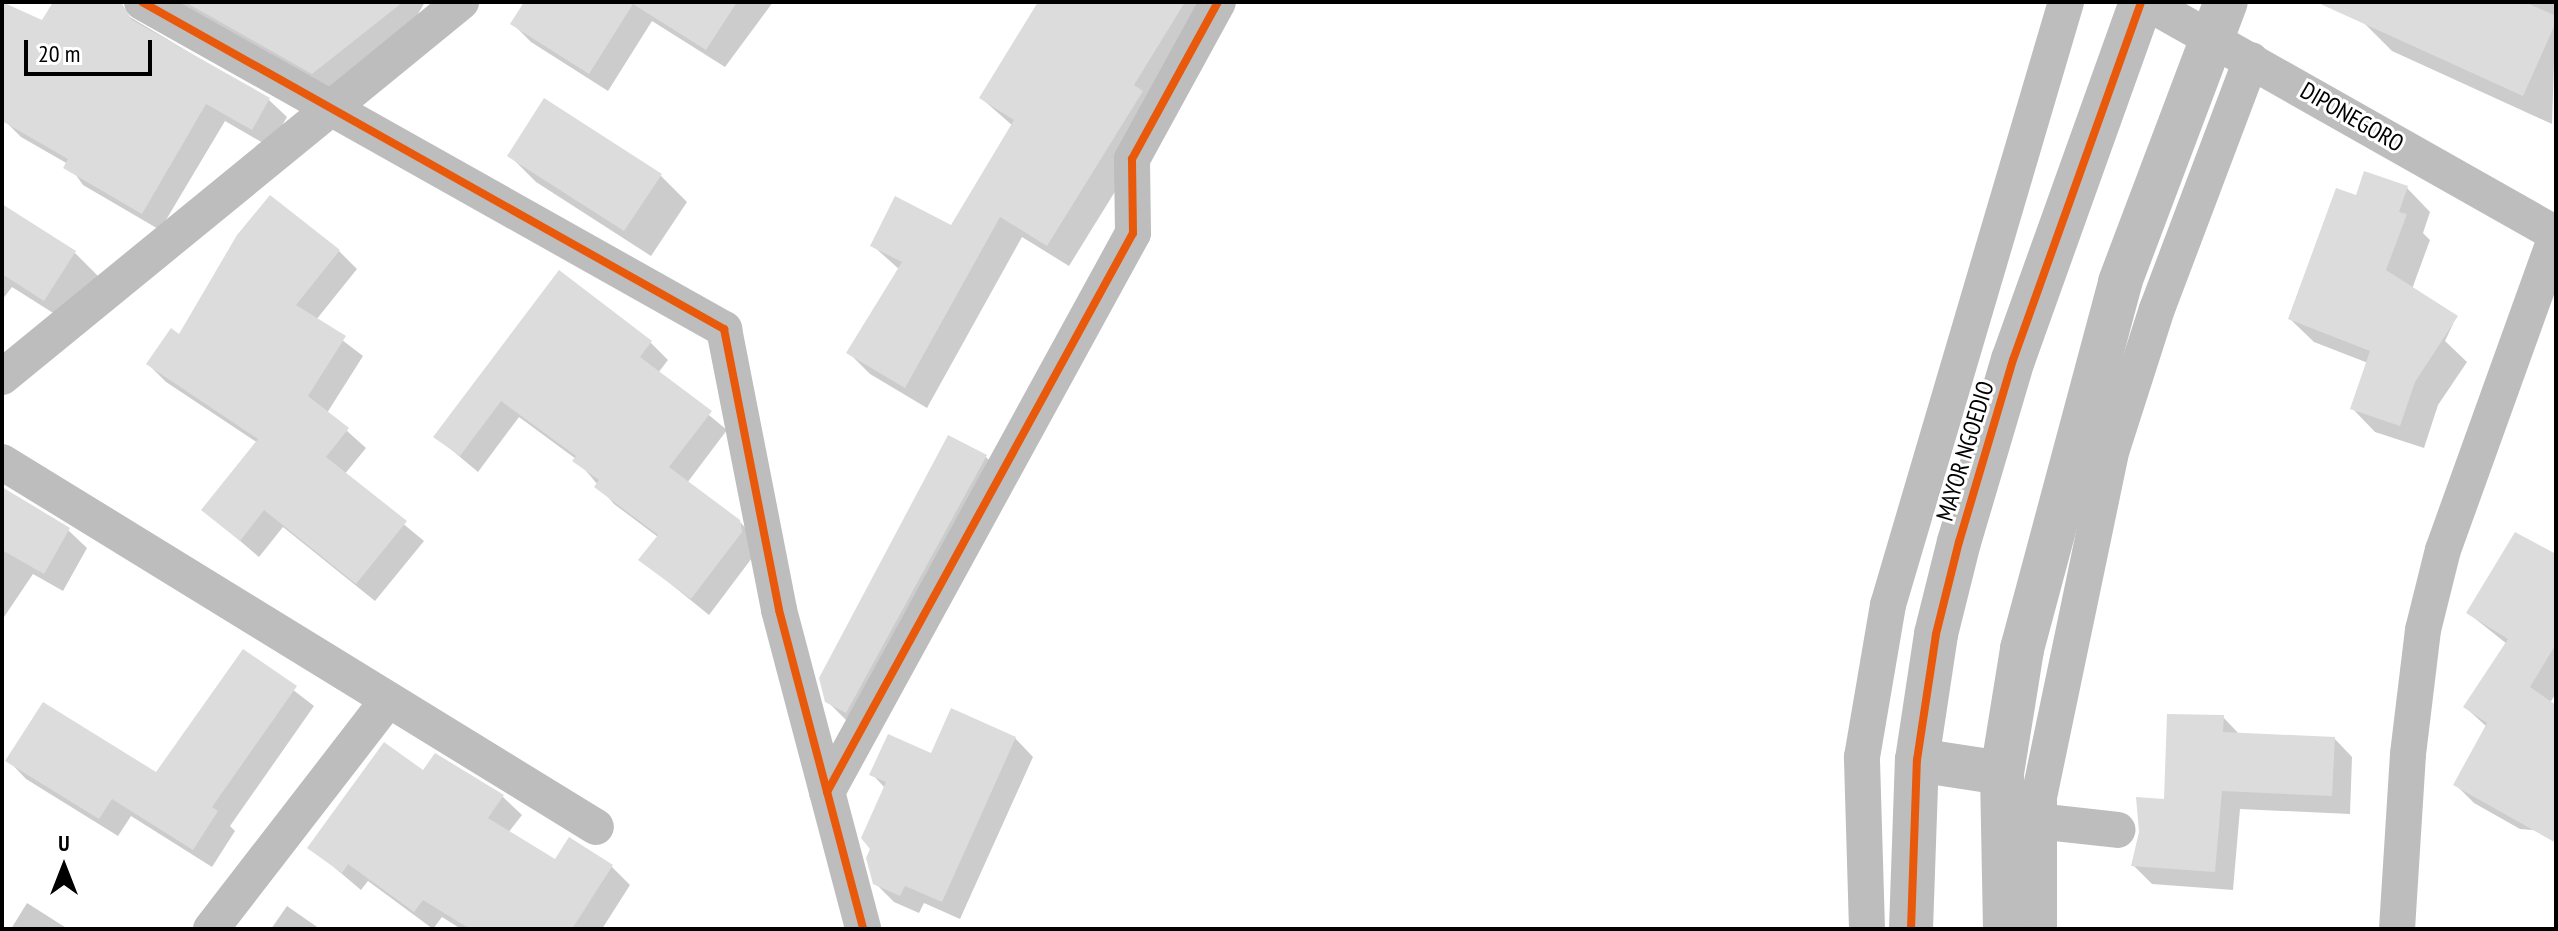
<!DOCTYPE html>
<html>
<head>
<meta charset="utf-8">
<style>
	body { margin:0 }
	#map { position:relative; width:2558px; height:931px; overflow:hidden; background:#fff; font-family:"PT Sans Narrow",sans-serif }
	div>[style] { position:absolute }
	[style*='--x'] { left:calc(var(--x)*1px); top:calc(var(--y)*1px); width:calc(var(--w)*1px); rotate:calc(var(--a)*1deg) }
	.shadow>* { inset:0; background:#0003 }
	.building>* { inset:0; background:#dcdcdc }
	.minor>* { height:36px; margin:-18px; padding:0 18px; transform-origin:18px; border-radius:18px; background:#bdbdbd }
	.tertiary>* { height:44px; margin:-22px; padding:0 22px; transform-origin:22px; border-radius:22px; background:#bdbdbd }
	.cycleway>* { height:8px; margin:-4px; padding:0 4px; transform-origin:4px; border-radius:4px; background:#e8590c }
	span { translate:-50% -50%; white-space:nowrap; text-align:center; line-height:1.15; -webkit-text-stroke:6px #fff; paint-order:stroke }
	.street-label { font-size:24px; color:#000 }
	.frame { position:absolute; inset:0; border:4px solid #000; pointer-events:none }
	.north { position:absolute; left:24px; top:827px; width:80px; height:80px; -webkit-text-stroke:6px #fff; paint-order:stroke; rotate:0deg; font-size:22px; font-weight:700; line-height:32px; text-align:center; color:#000 }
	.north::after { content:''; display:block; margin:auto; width:28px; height:36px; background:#000; clip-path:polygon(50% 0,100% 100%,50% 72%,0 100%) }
	.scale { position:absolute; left:24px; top:40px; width:128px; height:36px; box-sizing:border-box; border:4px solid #000; border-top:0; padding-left:10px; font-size:24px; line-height:28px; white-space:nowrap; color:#000; -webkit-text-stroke:6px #fff; paint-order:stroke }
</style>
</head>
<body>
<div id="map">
	<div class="shadow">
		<i style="clip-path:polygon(2px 2px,43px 23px,55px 2px,105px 2px,269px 100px,287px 117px,270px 147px,225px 121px,160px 230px,83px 185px,68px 164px,21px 137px,3px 119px)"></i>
		<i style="clip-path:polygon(180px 2px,425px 2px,401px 43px,335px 94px,191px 13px)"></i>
		<i style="clip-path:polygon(527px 2px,773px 2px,725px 67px,652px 21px,608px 91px,531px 42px,513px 24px)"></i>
		<i style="clip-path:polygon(1087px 2px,1202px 2px,1163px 114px,1069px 266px,1022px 237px,927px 408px,870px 374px,849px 353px,900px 270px,872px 245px,952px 227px,1013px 126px,981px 98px)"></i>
		<i style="clip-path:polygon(2372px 2px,2556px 2px,2552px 124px,2392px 51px,2363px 22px)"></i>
		<i style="clip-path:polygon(510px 156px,661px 176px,687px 202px,651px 256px,536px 182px)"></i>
		<i style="clip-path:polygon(2407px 188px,2430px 212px,2423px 233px,2430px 240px,2412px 289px,2453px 324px,2445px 341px,2467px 362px,2438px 405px,2424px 448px,2375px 432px,2352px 408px,2368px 363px,2314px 342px,2290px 319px,2357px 198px)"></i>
		<i style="clip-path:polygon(2px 206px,75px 253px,99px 277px,69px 323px,12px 287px,2px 300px)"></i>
		<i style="clip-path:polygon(339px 251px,357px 269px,316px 320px,363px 356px,327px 413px,366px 448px,344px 475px,424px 541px,375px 601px,283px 527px,259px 557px,204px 510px,258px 443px,166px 382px,148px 364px,180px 337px)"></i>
		<i style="clip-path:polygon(559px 272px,651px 343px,668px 360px,658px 373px,727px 430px,687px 483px,739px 521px,756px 539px,758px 550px,709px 615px,641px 560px,658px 537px,614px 504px,576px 459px,519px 417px,478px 472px,435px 436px)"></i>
		<i style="clip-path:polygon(949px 438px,986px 457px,1012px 483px,854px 728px,827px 701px)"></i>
		<i style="clip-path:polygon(2px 489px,68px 530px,87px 548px,63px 591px,33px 574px,2px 620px)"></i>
		<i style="clip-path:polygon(2556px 557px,2556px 693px,2550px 703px,2556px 707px,2556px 832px,2520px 829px,2474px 803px,2455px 784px,2487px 727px,2465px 707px,2507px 644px,2468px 613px)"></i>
		<i style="clip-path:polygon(244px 652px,314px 706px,230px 826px,235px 831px,212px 867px,131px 816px,118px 836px,26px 779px,8px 760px,156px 775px)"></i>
		<i style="clip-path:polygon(2223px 717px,2240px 735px,2334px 738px,2352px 757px,2350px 814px,2240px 809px,2233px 890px,2152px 884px,2133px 865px,2166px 801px)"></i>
		<i style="clip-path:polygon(1015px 738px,1033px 757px,960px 919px,924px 903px,919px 913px,894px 902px,875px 883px,885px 788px,872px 774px)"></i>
		<i style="clip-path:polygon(436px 756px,503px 797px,522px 815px,508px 833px,556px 862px,611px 866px,630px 885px,602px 929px,461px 929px,442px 917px,433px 929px,368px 881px,361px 890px,310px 847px,424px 773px)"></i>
		<i style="clip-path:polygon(27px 903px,68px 929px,11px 929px)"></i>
		<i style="clip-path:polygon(287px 906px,320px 929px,271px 929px)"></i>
	</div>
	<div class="building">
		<i style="clip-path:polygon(2px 2px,42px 20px,53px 2px,121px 2px,132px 20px,270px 98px,252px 130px,206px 104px,142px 214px,63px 168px,68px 159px,2px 121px)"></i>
		<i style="clip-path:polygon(185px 2px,403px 2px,312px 74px)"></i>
		<i style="clip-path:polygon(524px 2px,737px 2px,706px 50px,633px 4px,589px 74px,510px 24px)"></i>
		<i style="clip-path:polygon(1038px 2px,1185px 2px,1134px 85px,1143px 91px,1047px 246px,1000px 217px,905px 388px,846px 353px,902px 262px,870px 246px,895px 196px,951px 225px,1014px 120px,979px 98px)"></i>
		<i style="clip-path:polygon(2316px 2px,2525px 2px,2556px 16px,2556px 22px,2523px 96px)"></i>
		<i style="clip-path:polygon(544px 98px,662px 174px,624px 231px,507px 156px)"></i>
		<i style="clip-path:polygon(2364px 171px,2408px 186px,2399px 212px,2407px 214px,2386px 270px,2458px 316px,2415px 382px,2400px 426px,2350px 409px,2370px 351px,2288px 319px,2336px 188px,2356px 195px)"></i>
		<i style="clip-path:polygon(270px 195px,340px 250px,296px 305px,346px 336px,308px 396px,349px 428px,326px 457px,407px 521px,356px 584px,264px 510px,240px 541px,201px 510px,258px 439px,146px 364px,171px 328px,179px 334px,237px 235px)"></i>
		<i style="clip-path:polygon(2px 204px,76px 251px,44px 301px,2px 274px)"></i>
		<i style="clip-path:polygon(559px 270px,652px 341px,640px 357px,712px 411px,669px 467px,740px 520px,742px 532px,691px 599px,638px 560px,658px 535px,594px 487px,599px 480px,572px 461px,576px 456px,501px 401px,460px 456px,433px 437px)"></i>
		<i style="clip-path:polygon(948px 435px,987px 455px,846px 713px,825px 702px,819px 678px)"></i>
		<i style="clip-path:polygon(2px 487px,70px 528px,44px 574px,2px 550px)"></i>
		<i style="clip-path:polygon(2515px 532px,2556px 554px,2556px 644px,2530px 687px,2556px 705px,2556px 843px,2453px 785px,2487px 723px,2463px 707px,2508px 639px,2466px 613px)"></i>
		<i style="clip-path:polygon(243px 649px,297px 686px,212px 807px,218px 811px,193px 850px,112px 799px,99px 819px,5px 761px,43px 702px,156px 772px)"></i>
		<i style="clip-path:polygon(951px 708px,1016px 737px,942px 902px,905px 886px,900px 896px,873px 884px,866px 858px,870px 849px,861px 838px,886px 782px,869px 775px,888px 734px,931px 753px)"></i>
		<i style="clip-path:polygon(2167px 714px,2224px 715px,2223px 732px,2335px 737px,2332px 796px,2222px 791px,2215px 872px,2131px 866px,2139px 832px,2136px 797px,2164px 799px)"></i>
		<i style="clip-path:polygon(384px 742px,423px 770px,435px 753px,504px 795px,488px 818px,555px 859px,569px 837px,613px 865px,572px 929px,470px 929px,423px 900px,414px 912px,348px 864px,342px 873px,307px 848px)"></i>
	</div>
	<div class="minor">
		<i style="--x:142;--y:2;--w:668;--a:29.33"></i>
		<i style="--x:724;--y:329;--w:286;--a:78.9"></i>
		<i style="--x:779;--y:610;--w:330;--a:75.2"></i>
		<i style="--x:2146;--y:2;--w:471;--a:29.5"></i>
		<i style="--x:2;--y:377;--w:593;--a:-39.25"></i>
		<i style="--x:2;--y:462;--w:697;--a:31.57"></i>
		<i style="--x:827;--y:792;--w:637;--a:-61.3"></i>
		<i style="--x:1133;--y:233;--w:74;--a:-90.8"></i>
		<i style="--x:1132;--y:159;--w:179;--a:-61.3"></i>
		<i style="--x:2037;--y:821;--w:81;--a:6.3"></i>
		<i style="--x:211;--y:929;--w:289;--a:-52.3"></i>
		<i style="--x:1867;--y:929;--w:172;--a:-91.7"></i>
		<i style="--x:1862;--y:757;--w:154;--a:-80.3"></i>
		<i style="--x:1888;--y:605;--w:629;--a:-73.55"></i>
		<i style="--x:2039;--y:929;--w:132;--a:-90"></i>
		<i style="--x:2039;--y:797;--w:356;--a:-78.2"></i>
		<i style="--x:2112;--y:449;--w:147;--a:-72.2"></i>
		<i style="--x:2157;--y:309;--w:266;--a:-69.3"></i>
		<i style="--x:2397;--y:929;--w:175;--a:-86.4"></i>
		<i style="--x:2408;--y:754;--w:125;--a:-83.1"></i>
		<i style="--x:2423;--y:630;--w:82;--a:-76"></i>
		<i style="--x:2443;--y:550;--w:334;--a:-70.2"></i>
	</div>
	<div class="tertiary">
		<i style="--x:1917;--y:760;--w:86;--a:8.7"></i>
		<i style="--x:1911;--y:929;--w:169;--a:-88"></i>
		<i style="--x:1917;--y:760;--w:127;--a:-81.4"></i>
		<i style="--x:1936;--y:634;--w:95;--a:-76"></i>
		<i style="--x:1959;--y:542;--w:190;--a:-73.5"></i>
		<i style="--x:2013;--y:360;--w:380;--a:-70.3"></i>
		<i style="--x:2005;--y:929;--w:156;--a:-91.1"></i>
		<i style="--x:2002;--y:773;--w:126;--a:-80.8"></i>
		<i style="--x:2022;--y:649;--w:380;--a:-75"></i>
		<i style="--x:2120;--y:282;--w:299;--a:-69.3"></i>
	</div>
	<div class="cycleway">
		<i style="--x:142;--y:2;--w:668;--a:29.33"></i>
		<i style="--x:724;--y:329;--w:286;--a:78.9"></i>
		<i style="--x:779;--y:610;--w:330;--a:75.2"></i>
		<i style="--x:827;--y:792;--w:637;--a:-61.3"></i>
		<i style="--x:1133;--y:233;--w:74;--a:-90.8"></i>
		<i style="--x:1132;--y:159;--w:179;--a:-61.3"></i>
		<i style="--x:1911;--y:929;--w:169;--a:-88"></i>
		<i style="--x:1917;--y:760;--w:127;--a:-81.4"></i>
		<i style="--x:1936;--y:634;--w:95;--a:-76"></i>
		<i style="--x:1959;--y:542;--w:190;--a:-73.5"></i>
		<i style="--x:2013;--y:360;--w:380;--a:-70.3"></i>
	</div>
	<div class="street-label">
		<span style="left:2352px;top:117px;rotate:30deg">DIPONEGORO</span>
		<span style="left:1965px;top:451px;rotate:-73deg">MAYOR NGOEDIO</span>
	</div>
	<div class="frame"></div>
	<div class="north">U</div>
	<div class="scale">20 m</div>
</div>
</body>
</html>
